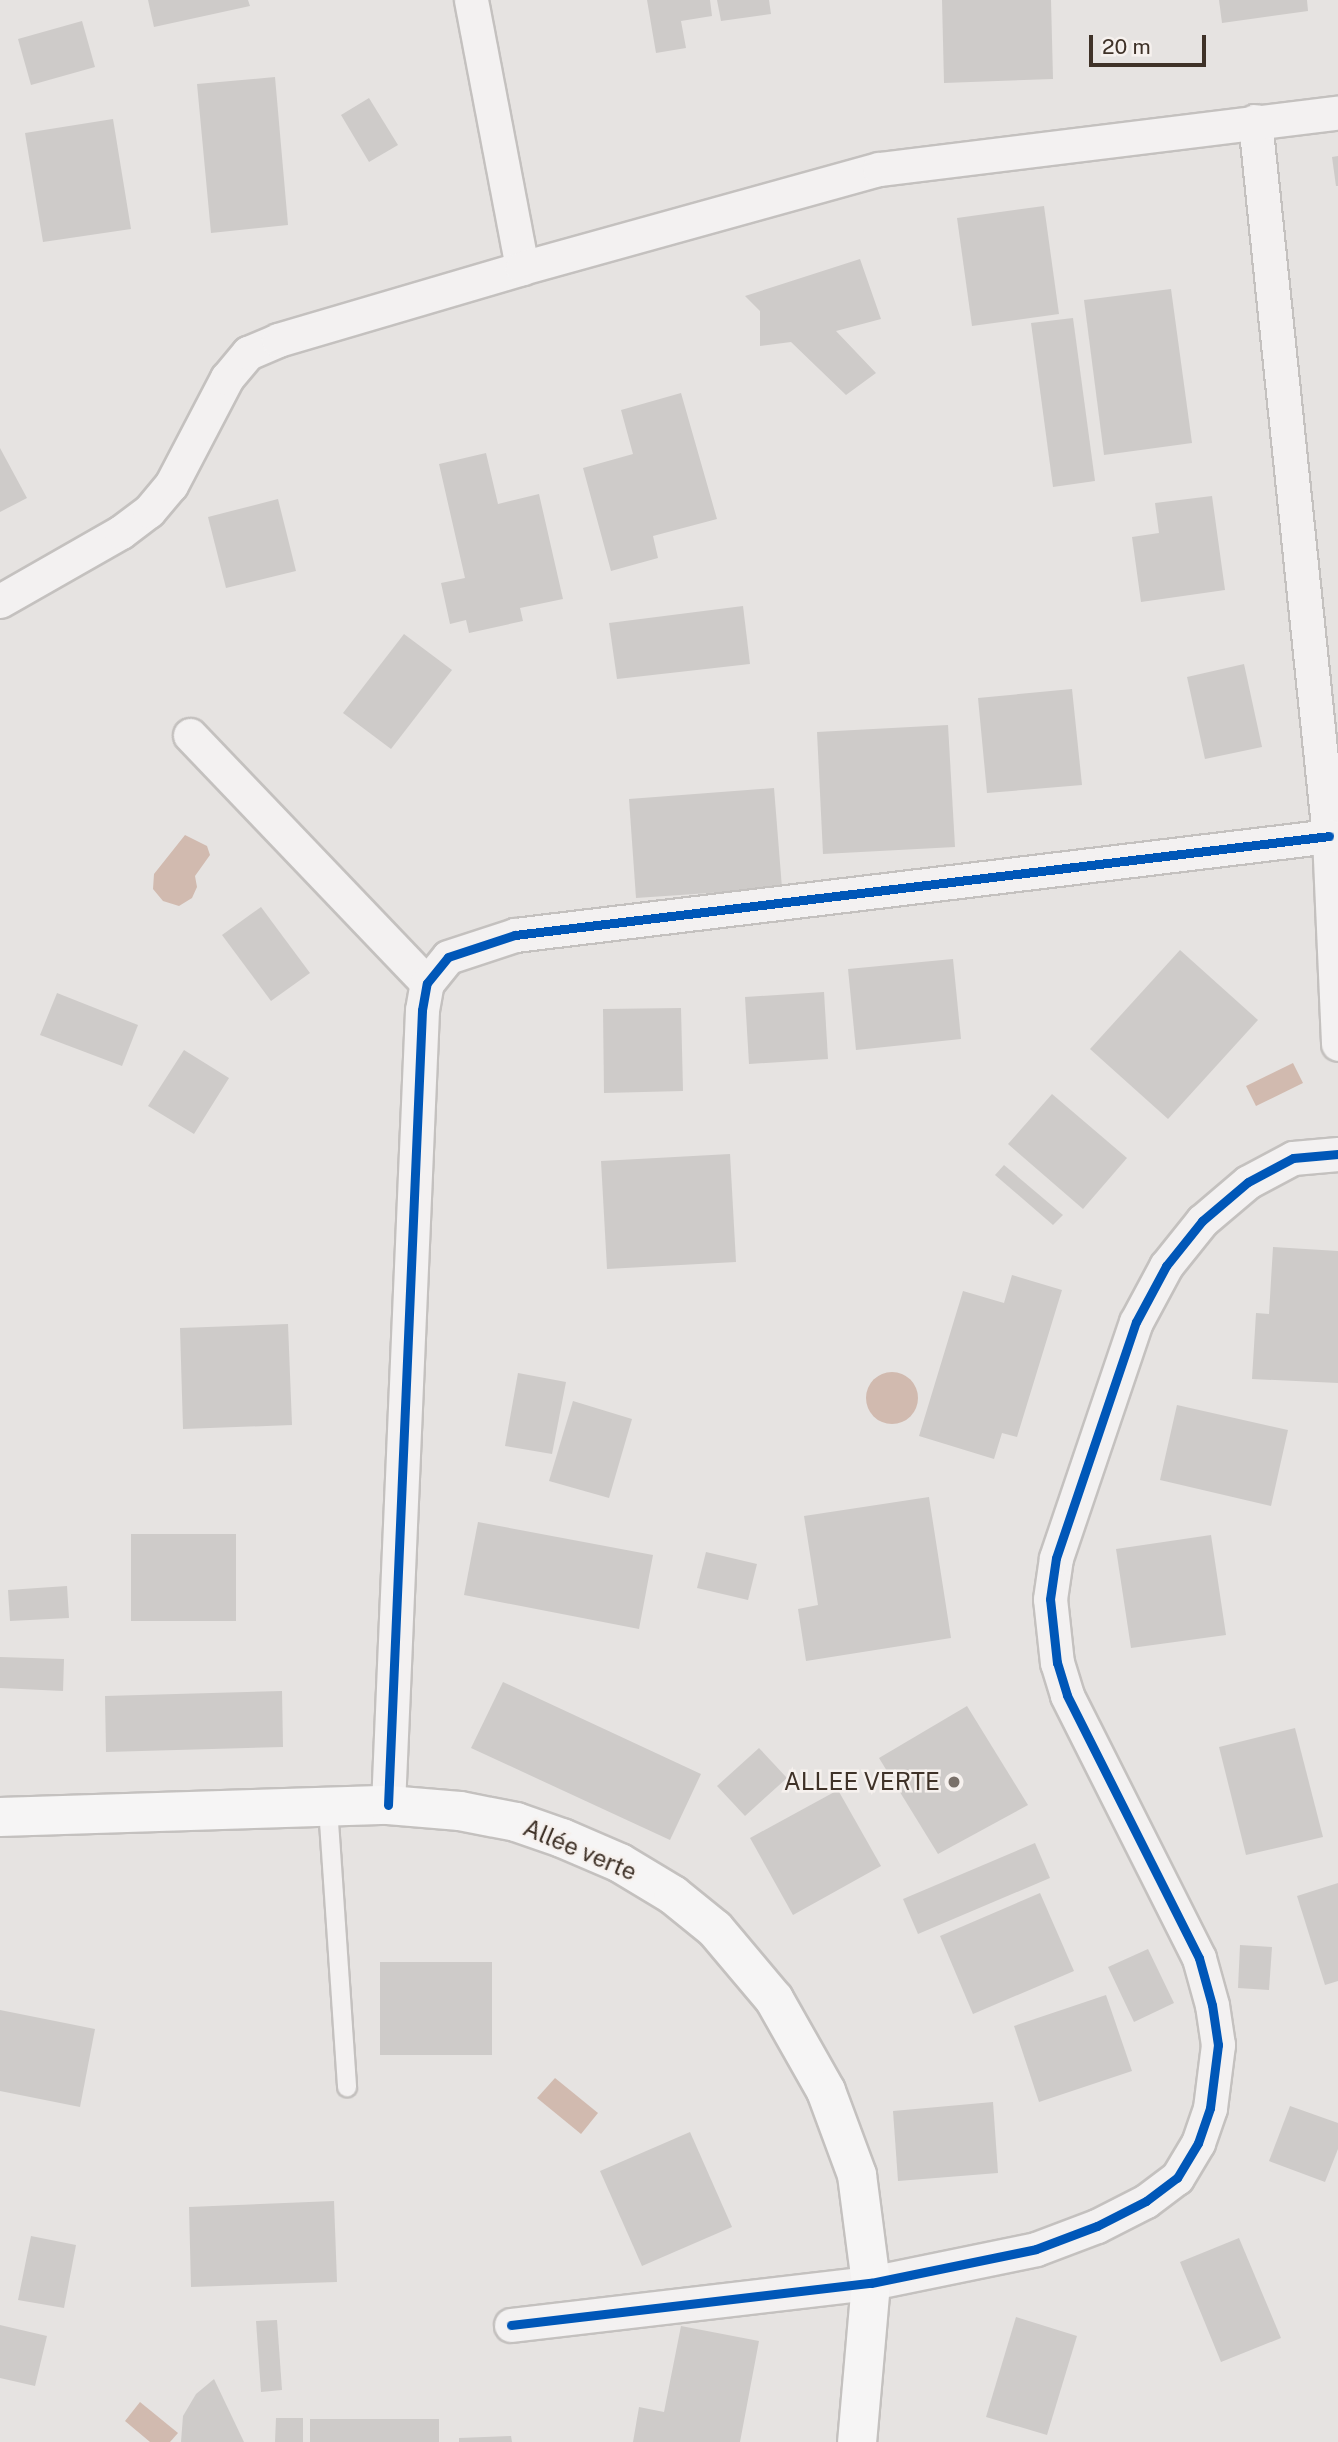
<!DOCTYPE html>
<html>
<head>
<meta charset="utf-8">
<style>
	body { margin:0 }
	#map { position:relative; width:1338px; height:2442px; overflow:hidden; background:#e6e3e1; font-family:"Public Sans",sans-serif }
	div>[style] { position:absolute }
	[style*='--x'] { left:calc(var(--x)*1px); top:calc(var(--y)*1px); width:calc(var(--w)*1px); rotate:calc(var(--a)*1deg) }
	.water>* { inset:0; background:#d1baaf }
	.round { border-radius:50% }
	.building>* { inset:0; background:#cecbc9 }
	.roads { filter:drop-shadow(2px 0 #c4c1bf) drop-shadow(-2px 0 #c4c1bf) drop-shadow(0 2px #c4c1bf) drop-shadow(0 -2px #c4c1bf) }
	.lane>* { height:18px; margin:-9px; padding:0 9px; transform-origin:9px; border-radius:9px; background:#f3f1f1 }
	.street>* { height:33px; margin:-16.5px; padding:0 16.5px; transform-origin:16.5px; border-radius:16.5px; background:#f3f1f1 }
	.secondary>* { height:38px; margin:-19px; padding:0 19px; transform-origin:19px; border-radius:19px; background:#f6f5f5 }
	.cycleway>* { height:9px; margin:-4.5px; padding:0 4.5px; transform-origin:4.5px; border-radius:4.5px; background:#0057b8 }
	.dots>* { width:19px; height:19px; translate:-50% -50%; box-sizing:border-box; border:4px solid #f6f1ee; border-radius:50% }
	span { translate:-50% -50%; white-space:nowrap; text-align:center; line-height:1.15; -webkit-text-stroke:5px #f6f1ee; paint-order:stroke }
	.poi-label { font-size:24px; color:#3f3228 }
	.right { translate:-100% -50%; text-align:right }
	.street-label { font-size:24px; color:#3f3228 }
	.scale { position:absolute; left:1089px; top:35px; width:117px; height:32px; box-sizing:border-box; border:4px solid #3f3228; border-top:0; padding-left:9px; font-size:21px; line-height:24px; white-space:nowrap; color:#3f3228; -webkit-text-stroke:5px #f6f1ee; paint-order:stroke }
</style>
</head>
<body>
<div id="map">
	<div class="water">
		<i style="clip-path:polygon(185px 835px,207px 846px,210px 855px,195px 876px,197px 887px,192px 898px,179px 906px,163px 901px,153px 889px,154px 874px)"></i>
		<i style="clip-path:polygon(1293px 1063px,1303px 1083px,1256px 1106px,1246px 1086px)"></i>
		<i class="round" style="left:866px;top:1372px;width:52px;height:52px"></i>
		<i style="clip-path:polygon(555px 2078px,598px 2113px,581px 2134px,537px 2098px)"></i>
		<i style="clip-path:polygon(140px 2402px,178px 2433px,170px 2442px,150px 2442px,125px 2421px)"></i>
	</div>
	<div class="building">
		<i style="clip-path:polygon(148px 0,248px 0,250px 6px,154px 27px)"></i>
		<i style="clip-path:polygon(647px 0,710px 0,712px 16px,681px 21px,686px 48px,656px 53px)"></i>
		<i style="clip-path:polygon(717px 0,769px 0,771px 14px,721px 21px)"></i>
		<i style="clip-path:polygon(942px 0,1051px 0,1053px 79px,944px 83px)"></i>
		<i style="clip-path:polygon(1219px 0,1307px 0,1308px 11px,1222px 23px)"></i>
		<i style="clip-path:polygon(82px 21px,95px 67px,31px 85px,18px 39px)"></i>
		<i style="clip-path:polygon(275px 77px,288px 225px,211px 233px,197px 84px)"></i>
		<i style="clip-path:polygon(369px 98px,398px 145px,369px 162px,341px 115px)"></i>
		<i style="clip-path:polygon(113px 119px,131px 229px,43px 242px,25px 133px)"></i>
		<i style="clip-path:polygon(1338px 156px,1338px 186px,1336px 186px,1332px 157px)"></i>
		<i style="clip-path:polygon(1044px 206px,1059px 314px,972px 326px,957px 218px)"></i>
		<i style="clip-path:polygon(860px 259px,881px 319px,836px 331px,876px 373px,846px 395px,791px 342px,760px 346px,760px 311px,745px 296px)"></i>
		<i style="clip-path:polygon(1171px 289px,1192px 443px,1104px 455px,1084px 300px)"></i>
		<i style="clip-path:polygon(1073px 318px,1095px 481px,1053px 487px,1031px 323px)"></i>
		<i style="clip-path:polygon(681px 393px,717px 519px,653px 536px,658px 558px,611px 571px,583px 468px,633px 454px,621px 410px)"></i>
		<i style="clip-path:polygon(0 448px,27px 498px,0 512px)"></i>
		<i style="clip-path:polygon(486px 453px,498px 504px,539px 494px,563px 599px,520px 608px,523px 621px,469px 633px,466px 620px,450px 624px,441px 583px,465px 578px,439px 464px)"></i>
		<i style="clip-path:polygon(1212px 496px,1225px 590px,1141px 602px,1132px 537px,1159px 533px,1155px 503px)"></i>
		<i style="clip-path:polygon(278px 499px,296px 571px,226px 588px,208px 517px)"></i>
		<i style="clip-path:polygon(743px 606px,750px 664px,617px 679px,609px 623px)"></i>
		<i style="clip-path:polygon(404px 634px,452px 670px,391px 749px,343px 713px)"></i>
		<i style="clip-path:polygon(1244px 664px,1262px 747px,1205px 759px,1187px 677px)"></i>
		<i style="clip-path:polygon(1072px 689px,1082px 785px,987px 793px,978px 698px)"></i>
		<i style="clip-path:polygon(948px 725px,955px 847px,823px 854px,817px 732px)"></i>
		<i style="clip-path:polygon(774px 788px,782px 888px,636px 898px,629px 799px)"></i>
		<i style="clip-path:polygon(261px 907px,310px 973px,271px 1001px,222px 935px)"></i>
		<i style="clip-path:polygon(1180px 950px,1258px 1020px,1168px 1119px,1090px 1049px)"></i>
		<i style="clip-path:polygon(953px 959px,961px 1039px,856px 1050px,848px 969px)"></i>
		<i style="clip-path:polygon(824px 992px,828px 1059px,749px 1064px,745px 997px)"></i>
		<i style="clip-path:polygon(57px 993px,138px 1025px,122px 1066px,40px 1035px)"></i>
		<i style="clip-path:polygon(681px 1008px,683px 1091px,604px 1093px,603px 1009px)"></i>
		<i style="clip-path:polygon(184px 1050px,229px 1078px,194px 1134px,148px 1106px)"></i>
		<i style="clip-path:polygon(1052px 1094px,1127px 1158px,1083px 1209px,1008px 1144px)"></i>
		<i style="clip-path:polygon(730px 1154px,736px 1262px,607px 1269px,601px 1161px)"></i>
		<i style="clip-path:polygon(1004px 1165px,1063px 1215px,1053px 1225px,995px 1175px)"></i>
		<i style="clip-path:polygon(1273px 1247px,1338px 1251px,1338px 1383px,1252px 1379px,1256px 1313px,1269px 1314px)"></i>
		<i style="clip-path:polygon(1012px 1275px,1062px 1290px,1017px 1437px,1002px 1433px,994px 1459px,919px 1436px,963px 1291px,1004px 1303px)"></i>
		<i style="clip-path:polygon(288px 1324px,292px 1425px,183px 1429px,180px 1328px)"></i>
		<i style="clip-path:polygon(518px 1373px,566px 1382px,552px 1454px,505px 1446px)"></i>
		<i style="clip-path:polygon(573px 1401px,632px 1419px,609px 1498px,549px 1481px)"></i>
		<i style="clip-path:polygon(1177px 1405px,1288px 1430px,1271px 1506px,1160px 1480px)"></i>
		<i style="clip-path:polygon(929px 1497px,951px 1638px,806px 1661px,798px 1609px,818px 1605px,804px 1516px)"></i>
		<i style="clip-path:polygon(478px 1522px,653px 1555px,639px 1629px,464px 1595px)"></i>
		<i style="clip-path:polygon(131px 1534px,236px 1534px,236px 1621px,131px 1621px)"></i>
		<i style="clip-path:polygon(1211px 1535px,1226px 1635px,1131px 1648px,1116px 1549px)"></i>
		<i style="clip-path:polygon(706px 1552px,757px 1564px,748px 1600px,697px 1588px)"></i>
		<i style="clip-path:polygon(67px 1586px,69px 1618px,10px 1621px,8px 1590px)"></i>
		<i style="clip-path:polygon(0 1657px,64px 1659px,63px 1691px,0 1688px)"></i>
		<i style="clip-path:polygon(503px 1682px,701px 1774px,670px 1840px,471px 1748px)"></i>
		<i style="clip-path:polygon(282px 1691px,283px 1747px,106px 1752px,105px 1696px)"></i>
		<i style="clip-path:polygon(967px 1706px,1028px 1805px,938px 1854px,879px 1758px)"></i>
		<i style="clip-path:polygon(1295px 1728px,1323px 1837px,1246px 1855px,1219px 1747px)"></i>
		<i style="clip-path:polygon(759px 1748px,787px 1778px,745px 1816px,717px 1786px)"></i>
		<i style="clip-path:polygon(838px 1790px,881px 1866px,793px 1915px,750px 1838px)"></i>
		<i style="clip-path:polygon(1035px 1843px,1050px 1878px,918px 1934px,903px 1899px)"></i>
		<i style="clip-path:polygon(1338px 1883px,1338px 1981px,1325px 1985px,1297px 1896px)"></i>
		<i style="clip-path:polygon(1040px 1893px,1074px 1971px,973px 2014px,940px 1936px)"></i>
		<i style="clip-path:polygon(1240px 1945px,1272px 1947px,1269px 1990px,1238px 1988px)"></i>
		<i style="clip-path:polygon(1148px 1949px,1174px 2003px,1134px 2022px,1108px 1967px)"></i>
		<i style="clip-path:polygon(380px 1962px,492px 1962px,492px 2055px,380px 2055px)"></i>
		<i style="clip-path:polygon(1106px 1995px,1132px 2071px,1039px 2102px,1014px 2026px)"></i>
		<i style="clip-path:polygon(0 2010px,95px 2029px,80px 2107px,0 2091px)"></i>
		<i style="clip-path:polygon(993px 2102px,998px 2173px,898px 2181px,893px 2111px)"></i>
		<i style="clip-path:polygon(1290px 2106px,1338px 2123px,1338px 2149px,1325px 2182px,1269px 2161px)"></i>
		<i style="clip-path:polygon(690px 2132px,732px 2227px,642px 2266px,600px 2171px)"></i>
		<i style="clip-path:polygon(334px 2201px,337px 2282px,191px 2287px,189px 2207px)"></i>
		<i style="clip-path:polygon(31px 2236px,76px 2245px,64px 2308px,18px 2300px)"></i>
		<i style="clip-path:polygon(1239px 2238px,1281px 2338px,1221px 2362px,1180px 2262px)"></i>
		<i style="clip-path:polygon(1016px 2317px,1077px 2336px,1047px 2435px,986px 2417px)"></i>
		<i style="clip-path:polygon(277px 2320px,282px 2390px,261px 2392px,256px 2321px)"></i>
		<i style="clip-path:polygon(0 2325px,47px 2336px,35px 2386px,0 2378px)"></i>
		<i style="clip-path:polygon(681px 2326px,759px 2341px,740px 2442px,633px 2442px,639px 2407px,664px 2412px)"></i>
		<i style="clip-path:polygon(214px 2379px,244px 2442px,181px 2442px,183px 2416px,196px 2394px)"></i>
		<i style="clip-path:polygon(276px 2418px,303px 2418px,303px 2442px,275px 2442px)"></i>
		<i style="clip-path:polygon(310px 2419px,439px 2419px,439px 2442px,310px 2442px)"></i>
		<i style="clip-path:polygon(511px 2436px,512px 2442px,459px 2442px,459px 2438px)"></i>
	</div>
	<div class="roads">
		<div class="lane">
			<i style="--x:328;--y:1807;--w:281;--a:86.1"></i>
		</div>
		<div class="street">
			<i style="--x:471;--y:0;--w:273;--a:79.2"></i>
			<i style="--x:1255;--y:121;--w:719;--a:84.09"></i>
			<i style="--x:1329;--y:836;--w:208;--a:87.5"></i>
			<i style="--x:0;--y:601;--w:139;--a:-29.7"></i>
			<i style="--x:121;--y:532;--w:35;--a:-37"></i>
			<i style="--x:149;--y:511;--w:34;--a:-50"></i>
			<i style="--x:171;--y:485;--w:121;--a:-62.4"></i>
			<i style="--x:227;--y:378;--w:33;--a:-50"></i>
			<i style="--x:248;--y:353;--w:33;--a:-23"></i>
			<i style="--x:278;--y:340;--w:254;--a:-16.4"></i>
			<i style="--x:522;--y:268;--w:370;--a:-15.5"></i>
			<i style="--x:879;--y:169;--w:462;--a:-7"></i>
			<i style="--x:190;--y:735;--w:343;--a:46.3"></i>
			<i style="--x:388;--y:1805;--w:796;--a:-87.55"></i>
			<i style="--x:422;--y:1010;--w:27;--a:-80"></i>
			<i style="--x:427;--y:983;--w:33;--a:-51"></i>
			<i style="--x:448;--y:957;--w:71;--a:-18.2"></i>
			<i style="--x:515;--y:935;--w:820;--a:-6.93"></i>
			<i style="--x:511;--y:2325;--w:362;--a:-6.7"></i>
			<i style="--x:871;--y:2283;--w:168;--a:-11.6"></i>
			<i style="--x:1036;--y:2249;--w:65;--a:-20.7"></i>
			<i style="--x:1097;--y:2226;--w:55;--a:-27"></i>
			<i style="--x:1146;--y:2201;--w:39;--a:-37"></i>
			<i style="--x:1177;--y:2178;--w:41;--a:-59"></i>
			<i style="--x:1198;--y:2143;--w:37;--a:-71"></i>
			<i style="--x:1210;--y:2108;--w:64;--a:-82.8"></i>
			<i style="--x:1218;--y:2045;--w:40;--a:-98.5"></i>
			<i style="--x:1212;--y:2005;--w:49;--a:-105.5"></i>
			<i style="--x:1199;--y:1958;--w:294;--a:-116.7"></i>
			<i style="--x:1067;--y:1695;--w:34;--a:-107"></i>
			<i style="--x:1057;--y:1663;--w:64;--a:-96.2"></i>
			<i style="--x:1050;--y:1599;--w:41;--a:-81.7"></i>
			<i style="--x:1056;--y:1558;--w:249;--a:-71.3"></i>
			<i style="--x:1136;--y:1322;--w:64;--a:-61.8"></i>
			<i style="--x:1166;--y:1266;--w:58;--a:-51.3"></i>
			<i style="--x:1202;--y:1221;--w:60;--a:-40.3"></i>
			<i style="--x:1248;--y:1182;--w:51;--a:-28.1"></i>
			<i style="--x:1293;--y:1158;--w:45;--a:-5.1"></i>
		</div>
		<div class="secondary">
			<i style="--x:0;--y:1817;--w:388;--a:-1.8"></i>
			<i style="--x:388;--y:1805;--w:72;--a:4.8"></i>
			<i style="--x:460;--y:1811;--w:57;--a:11.1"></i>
			<i style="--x:516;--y:1822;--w:49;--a:19.2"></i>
			<i style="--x:562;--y:1838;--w:63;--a:23.3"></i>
			<i style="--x:620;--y:1863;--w:62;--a:31.1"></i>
			<i style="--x:673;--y:1895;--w:54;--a:39"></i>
			<i style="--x:715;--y:1929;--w:92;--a:49.9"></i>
			<i style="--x:774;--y:1999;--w:106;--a:60.5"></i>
			<i style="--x:826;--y:2091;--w:90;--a:69.7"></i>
			<i style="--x:857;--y:2175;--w:109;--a:82.6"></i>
			<i style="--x:871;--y:2283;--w:160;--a:95"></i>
		</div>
	</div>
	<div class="cycleway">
		<i style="--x:388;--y:1805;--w:796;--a:-87.55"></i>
		<i style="--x:422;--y:1010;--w:27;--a:-80"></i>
		<i style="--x:427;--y:983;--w:33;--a:-51"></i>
		<i style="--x:448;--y:957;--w:71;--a:-18.2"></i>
		<i style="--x:515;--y:935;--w:820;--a:-6.93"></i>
		<i style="--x:511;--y:2325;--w:362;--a:-6.7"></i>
		<i style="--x:871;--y:2283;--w:168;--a:-11.6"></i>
		<i style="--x:1036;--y:2249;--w:65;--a:-20.7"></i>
		<i style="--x:1097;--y:2226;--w:55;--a:-27"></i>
		<i style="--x:1146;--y:2201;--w:39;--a:-37"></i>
		<i style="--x:1177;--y:2178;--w:41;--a:-59"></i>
		<i style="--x:1198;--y:2143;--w:37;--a:-71"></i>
		<i style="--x:1210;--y:2108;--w:64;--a:-82.8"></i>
		<i style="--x:1218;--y:2045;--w:40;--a:-98.5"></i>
		<i style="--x:1212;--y:2005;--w:49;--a:-105.5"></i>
		<i style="--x:1199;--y:1958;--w:294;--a:-116.7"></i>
		<i style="--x:1067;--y:1695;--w:34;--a:-107"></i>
		<i style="--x:1057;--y:1663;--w:64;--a:-96.2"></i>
		<i style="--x:1050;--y:1599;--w:41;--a:-81.7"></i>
		<i style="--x:1056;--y:1558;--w:249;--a:-71.3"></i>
		<i style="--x:1136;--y:1322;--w:64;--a:-61.8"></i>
		<i style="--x:1166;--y:1266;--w:58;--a:-51.3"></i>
		<i style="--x:1202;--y:1221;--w:60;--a:-40.3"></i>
		<i style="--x:1248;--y:1182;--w:51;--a:-28.1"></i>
		<i style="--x:1293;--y:1158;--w:45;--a:-5.1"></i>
	</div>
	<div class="dots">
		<i style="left:954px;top:1782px;background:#797069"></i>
	</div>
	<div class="poi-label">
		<span class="right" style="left:940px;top:1782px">ALLEE VERTE</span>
	</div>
	<div class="street-label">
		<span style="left:580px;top:1850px;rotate:23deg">Allée verte</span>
	</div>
	<div class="scale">20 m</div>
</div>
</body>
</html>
